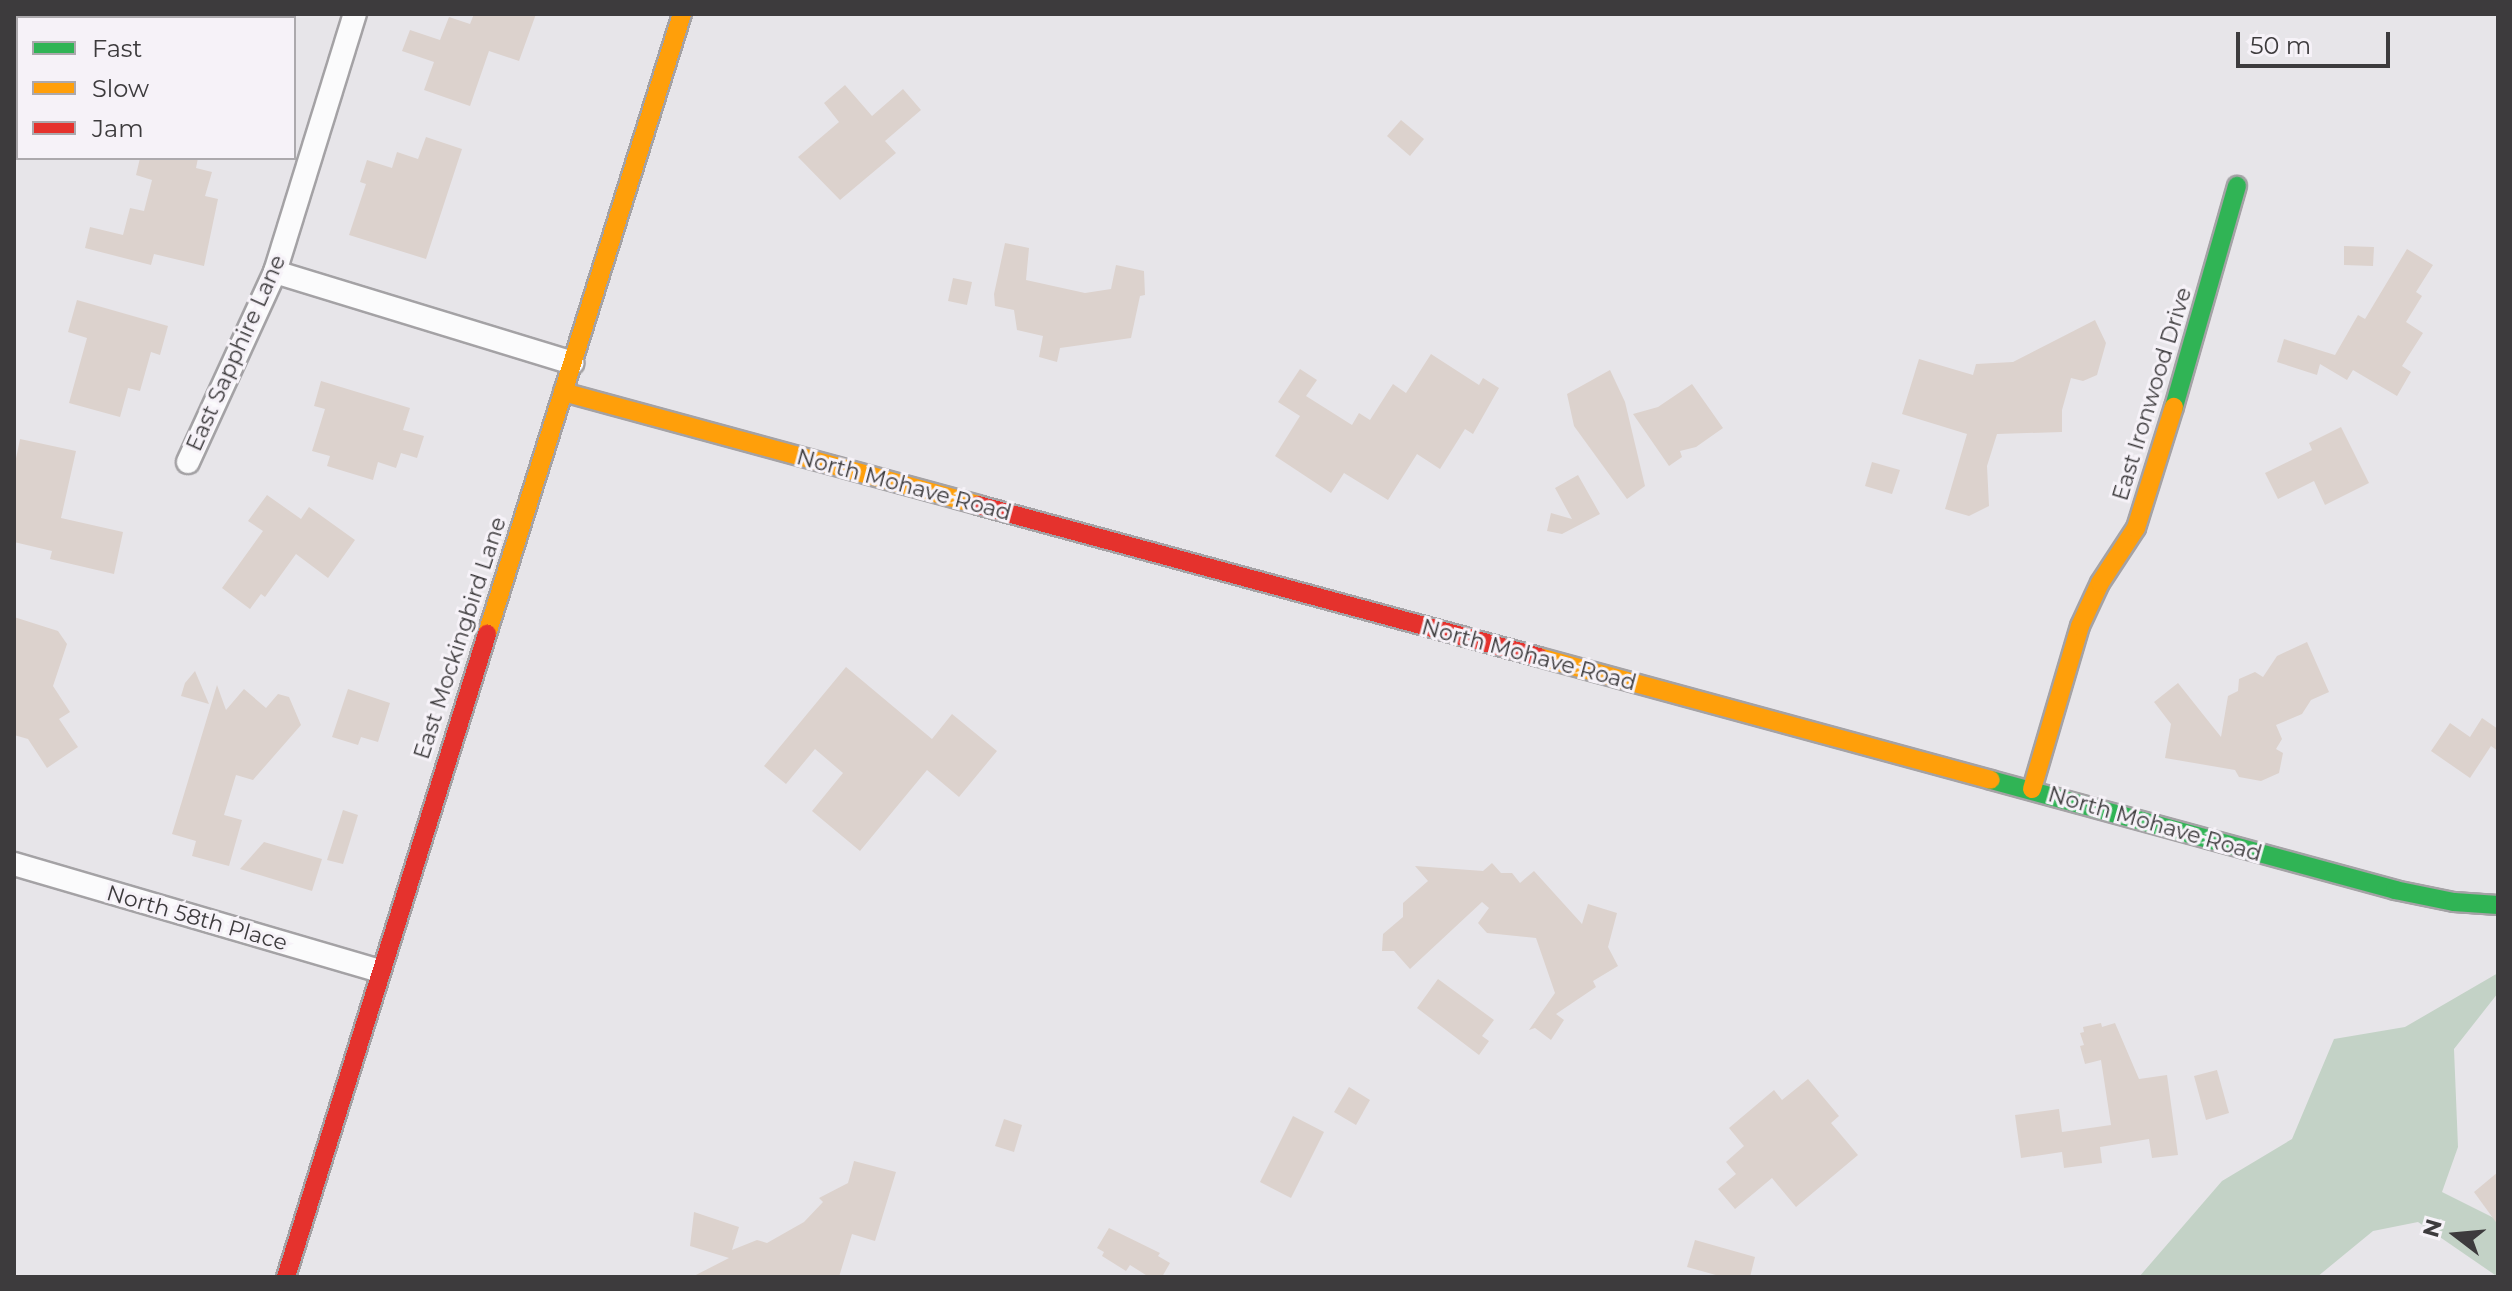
<!DOCTYPE html>
<html>
<head>
<meta charset="utf-8">
<style>
	body { margin:0 }
	#map { position:relative; width:2512px; height:1291px; overflow:hidden; background:#e7e5e9; font-family:Montserrat,sans-serif }
	div>[style] { position:absolute }
	[style*='--x'] { left:calc(var(--x)*1px); top:calc(var(--y)*1px); width:calc(var(--w)*1px); rotate:calc(var(--a)*1deg) }
	.green>* { inset:0; background:#c3d2c6 }
	.building>* { inset:0; background:#dcd2cd }
	.roads { filter:drop-shadow(2px 0 #a4a2a5) drop-shadow(-2px 0 #a4a2a5) drop-shadow(0 2px #a4a2a5) drop-shadow(0 -2px #a4a2a5) }
	.street>* { height:22px; margin:-11px; padding:0 11px; transform-origin:11px; border-radius:11px; background:#fbfbfc }
	.fast>* { height:18px; margin:-9px; padding:0 9px; transform-origin:9px; border-radius:9px; background:#30b455 }
	.slow>* { height:18px; margin:-9px; padding:0 9px; transform-origin:9px; border-radius:9px; background:#ff9f0a }
	.jam>* { height:18px; margin:-9px; padding:0 9px; transform-origin:9px; border-radius:9px; background:#e5322d }
	span { translate:-50% -50%; white-space:nowrap; text-align:center; line-height:1.15; -webkit-text-stroke:6px #f6f2f8; paint-order:stroke }
	.street-label { font-size:22px; color:#3d3b3d }
	.frame { position:absolute; inset:0; border:16px solid #3d3b3d; pointer-events:none }
	.legend { position:absolute; left:16px; top:16px; width:280px; height:144px; box-sizing:border-box; background:#f6f2f8; border:2px solid #aca9ad; margin:0; padding:10px 14px; list-style:none; font-size:24px; color:#3d3b3d }
	.legend li { display:flex; align-items:center; gap:16px; height:40px }
	.legend b { width:40px; border:2px solid #aca9ad }
	.north { position:absolute; left:2416px; top:1195px; width:80px; height:80px; -webkit-text-stroke:6px #f6f2f8; paint-order:stroke; rotate:286deg; font-size:22px; font-weight:700; line-height:32px; text-align:center; color:#3d3b3d }
	.north::after { content:''; display:block; margin:auto; width:28px; height:36px; background:#3d3b3d; clip-path:polygon(50% 0,100% 100%,50% 72%,0 100%) }
	.scale { position:absolute; left:2236px; top:32px; width:154px; height:36px; box-sizing:border-box; border:4px solid #3d3b3d; border-top:0; padding-left:10px; font-size:24px; line-height:28px; white-space:nowrap; color:#3d3b3d; -webkit-text-stroke:6px #f6f2f8; paint-order:stroke }
</style>
</head>
<body>
<div id="map">
	<div class="green">
		<i style="clip-path:polygon(2498px 973px,2498px 993px,2454px 1049px,2458px 1147px,2442px 1192px,2498px 1220px,2498px 1277px,2418px 1222px,2373px 1231px,2317px 1277px,2139px 1277px,2222px 1181px,2292px 1139px,2334px 1039px,2405px 1027px)"></i>
	</div>
	<div class="building">
		<i style="clip-path:polygon(474px 14px,536px 14px,519px 61px,489px 51px,470px 106px,424px 90px,434px 62px,402px 51px,410px 30px,440px 40px,449px 17px,470px 24px)"></i>
		<i style="clip-path:polygon(845px 85px,872px 116px,903px 89px,921px 110px,885px 141px,896px 153px,840px 200px,798px 157px,839px 122px,824px 103px)"></i>
		<i style="clip-path:polygon(1401px 120px,1424px 139px,1410px 156px,1387px 136px)"></i>
		<i style="clip-path:polygon(426px 137px,462px 149px,426px 259px,349px 235px,366px 184px,360px 182px,367px 160px,392px 168px,397px 152px,418px 159px)"></i>
		<i style="clip-path:polygon(140px 158px,198px 158px,196px 168px,212px 172px,205px 196px,218px 199px,204px 266px,154px 254px,151px 265px,85px 248px,90px 227px,123px 235px,130px 208px,144px 211px,152px 180px,136px 175px)"></i>
		<i style="clip-path:polygon(1005px 243px,1029px 248px,1026px 280px,1085px 293px,1111px 289px,1116px 265px,1144px 271px,1145px 295px,1140px 296px,1131px 338px,1060px 348px,1057px 362px,1039px 357px,1043px 336px,1017px 330px,1014px 310px,995px 306px,994px 294px)"></i>
		<i style="clip-path:polygon(2344px 246px,2374px 247px,2373px 266px,2344px 265px)"></i>
		<i style="clip-path:polygon(2407px 249px,2433px 265px,2416px 292px,2422px 296px,2406px 322px,2423px 333px,2402px 366px,2411px 372px,2397px 396px,2353px 370px,2347px 380px,2320px 364px,2317px 375px,2277px 362px,2284px 339px,2335px 355px,2358px 315px,2365px 319px)"></i>
		<i style="clip-path:polygon(953px 278px,972px 282px,967px 305px,948px 301px)"></i>
		<i style="clip-path:polygon(77px 300px,168px 326px,160px 355px,151px 352px,140px 391px,128px 388px,120px 417px,69px 403px,87px 338px,68px 332px)"></i>
		<i style="clip-path:polygon(2095px 320px,2106px 343px,2097px 375px,2083px 381px,2071px 378px,2062px 410px,2062px 432px,1997px 434px,1987px 466px,1989px 506px,1969px 516px,1945px 509px,1967px 434px,1902px 414px,1919px 359px,1973px 375px,1976px 364px,2013px 362px)"></i>
		<i style="clip-path:polygon(1431px 354px,1479px 385px,1483px 378px,1499px 388px,1473px 434px,1465px 429px,1440px 469px,1417px 454px,1388px 500px,1344px 473px,1331px 493px,1275px 456px,1300px 416px,1278px 402px,1300px 369px,1317px 380px,1306px 396px,1352px 425px,1359px 413px,1370px 420px,1393px 384px,1406px 393px)"></i>
		<i style="clip-path:polygon(1610px 370px,1625px 402px,1645px 486px,1627px 499px,1574px 426px,1567px 394px)"></i>
		<i style="clip-path:polygon(321px 381px,410px 408px,403px 430px,424px 436px,417px 458px,401px 453px,396px 468px,378px 462px,373px 480px,327px 466px,330px 456px,312px 451px,325px 409px,314px 406px)"></i>
		<i style="clip-path:polygon(1692px 384px,1723px 428px,1696px 447px,1680px 451px,1682px 457px,1669px 466px,1633px 414px,1658px 407px)"></i>
		<i style="clip-path:polygon(2341px 427px,2369px 483px,2325px 505px,2314px 481px,2278px 499px,2265px 473px,2312px 450px,2309px 443px)"></i>
		<i style="clip-path:polygon(20px 439px,76px 451px,61px 518px,123px 532px,114px 574px,50px 559px,52px 551px,14px 542px,14px 468px)"></i>
		<i style="clip-path:polygon(1872px 462px,1900px 470px,1892px 494px,1865px 486px)"></i>
		<i style="clip-path:polygon(1578px 475px,1600px 514px,1562px 534px,1547px 531px,1551px 513px,1572px 519px,1555px 488px)"></i>
		<i style="clip-path:polygon(267px 495px,301px 519px,309px 507px,355px 540px,328px 578px,296px 554px,265px 597px,261px 594px,250px 609px,222px 588px,263px 531px,248px 521px)"></i>
		<i style="clip-path:polygon(14px 617px,58px 631px,67px 644px,53px 686px,70px 712px,59px 719px,78px 747px,47px 768px,28px 739px,14px 735px)"></i>
		<i style="clip-path:polygon(2307px 642px,2329px 692px,2311px 700px,2302px 714px,2276px 725px,2282px 739px,2276px 749px,2283px 753px,2279px 773px,2261px 781px,2239px 777px,2235px 770px,2165px 758px,2171px 724px,2154px 702px,2178px 683px,2221px 737px,2228px 696px,2238px 691px,2239px 679px,2255px 672px,2263px 677px,2277px 656px)"></i>
		<i style="clip-path:polygon(846px 667px,932px 739px,952px 714px,997px 751px,959px 797px,927px 770px,860px 851px,812px 811px,843px 773px,815px 749px,786px 784px,764px 766px)"></i>
		<i style="clip-path:polygon(195px 671px,209px 704px,181px 696px,185px 683px)"></i>
		<i style="clip-path:polygon(217px 685px,226px 710px,244px 689px,266px 708px,278px 694px,289px 697px,301px 725px,253px 780px,236px 775px,224px 815px,242px 820px,229px 866px,192px 856px,196px 841px,172px 834px)"></i>
		<i style="clip-path:polygon(348px 689px,390px 703px,378px 742px,361px 737px,358px 745px,332px 737px)"></i>
		<i style="clip-path:polygon(2482px 718px,2498px 729px,2498px 751px,2491px 746px,2470px 778px,2431px 751px,2450px 723px,2470px 737px)"></i>
		<i style="clip-path:polygon(343px 810px,358px 815px,343px 864px,327px 860px)"></i>
		<i style="clip-path:polygon(264px 842px,322px 859px,312px 891px,240px 869px)"></i>
		<i style="clip-path:polygon(1492px 863px,1501px 873px,1512px 873px,1520px 883px,1534px 871px,1582px 924px,1588px 904px,1617px 913px,1608px 947px,1618px 966px,1593px 981px,1596px 987px,1556px 1014px,1564px 1020px,1551px 1040px,1535px 1028px,1529px 1030px,1555px 993px,1536px 938px,1487px 933px,1478px 923px,1489px 908px,1482px 902px,1410px 969px,1394px 951px,1382px 951px,1383px 934px,1403px 917px,1403px 903px,1428px 881px,1415px 866px,1483px 871px)"></i>
		<i style="clip-path:polygon(1438px 979px,1494px 1020px,1482px 1036px,1489px 1041px,1479px 1055px,1417px 1008px)"></i>
		<i style="clip-path:polygon(2101px 1023px,2102px 1027px,2115px 1023px,2139px 1079px,2167px 1075px,2178px 1155px,2152px 1158px,2149px 1139px,2100px 1147px,2102px 1163px,2064px 1168px,2062px 1152px,2021px 1158px,2015px 1115px,2059px 1109px,2062px 1132px,2111px 1125px,2101px 1060px,2085px 1064px,2080px 1046px,2084px 1045px,2080px 1033px,2084px 1032px,2083px 1027px)"></i>
		<i style="clip-path:polygon(2217px 1070px,2229px 1113px,2206px 1120px,2194px 1076px)"></i>
		<i style="clip-path:polygon(1808px 1079px,1839px 1116px,1831px 1123px,1858px 1155px,1796px 1207px,1772px 1178px,1735px 1209px,1718px 1189px,1736px 1174px,1726px 1162px,1744px 1146px,1729px 1128px,1774px 1090px,1782px 1100px)"></i>
		<i style="clip-path:polygon(1349px 1087px,1370px 1100px,1356px 1125px,1334px 1112px)"></i>
		<i style="clip-path:polygon(1293px 1116px,1324px 1132px,1291px 1198px,1260px 1182px)"></i>
		<i style="clip-path:polygon(1004px 1119px,1022px 1125px,1014px 1152px,995px 1146px)"></i>
		<i style="clip-path:polygon(854px 1161px,896px 1172px,875px 1241px,852px 1234px,839px 1277px,692px 1277px,729px 1258px,690px 1246px,694px 1212px,739px 1227px,732px 1250px,757px 1240px,767px 1243px,804px 1222px,823px 1202px,819px 1198px,848px 1183px)"></i>
		<i style="clip-path:polygon(2498px 1172px,2498px 1225px,2474px 1192px)"></i>
		<i style="clip-path:polygon(1109px 1228px,1160px 1253px,1158px 1256px,1170px 1263px,1162px 1277px,1149px 1277px,1130px 1265px,1126px 1271px,1102px 1256px,1104px 1252px,1097px 1248px)"></i>
		<i style="clip-path:polygon(1695px 1240px,1755px 1257px,1750px 1277px,1723px 1277px,1687px 1267px)"></i>
	</div>
	<div class="roads">
		<div class="street">
			<i style="--x:275;--y:272;--w:311;--a:17"></i>
			<i style="--x:188;--y:462;--w:209;--a:-65.4"></i>
			<i style="--x:275;--y:272;--w:270;--a:-72.8"></i>
			<i style="--x:14;--y:864;--w:380;--a:16.3"></i>
		</div>
		<div class="fast">
			<i style="--x:2174;--y:407;--w:230;--a:-74.1"></i>
			<i style="--x:1991;--y:780;--w:419;--a:15.2"></i>
			<i style="--x:2395;--y:890;--w:60;--a:11.5"></i>
			<i style="--x:2454;--y:902;--w:44;--a:3.9"></i>
		</div>
		<div class="slow">
			<i style="--x:563;--y:392;--w:430;--a:15.2"></i>
			<i style="--x:487;--y:634;--w:650;--a:-72.54"></i>
			<i style="--x:1539;--y:657;--w:468;--a:15.2"></i>
			<i style="--x:2032;--y:789;--w:170;--a:-73.6"></i>
			<i style="--x:2080;--y:626;--w:47;--a:-65.1"></i>
			<i style="--x:2100;--y:583;--w:66;--a:-56.8"></i>
			<i style="--x:2136;--y:528;--w:127;--a:-72.6"></i>
		</div>
		<div class="jam">
			<i style="--x:978;--y:505;--w:581;--a:15.16"></i>
			<i style="--x:286;--y:1277;--w:674;--a:-72.64"></i>
		</div>
	</div>
	<div class="street-label">
		<span style="left:236px;top:353px;rotate:-66deg">East Sapphire Lane</span>
		<span style="left:2152px;top:394px;rotate:-73deg">East Ironwood Drive</span>
		<span style="left:904px;top:485px;rotate:15deg">North Mohave Road</span>
		<span style="left:460px;top:638px;rotate:-72deg">East Mockingbird Lane</span>
		<span style="left:1529px;top:655px;rotate:15deg">North Mohave Road</span>
		<span style="left:2155px;top:824px;rotate:16deg">North Mohave Road</span>
		<span style="left:197px;top:918px;rotate:16deg">North 58th Place</span>
	</div>
	<div class="frame"></div>
	<ul class="legend">
	<li><b style="height:10px;background:#30b455"></b>Fast</li>
	<li><b style="height:10px;background:#ff9f0a"></b>Slow</li>
	<li><b style="height:10px;background:#e5322d"></b>Jam</li>
	</ul>
	<div class="north">N</div>
	<div class="scale">50 m</div>
</div>
</body>
</html>
